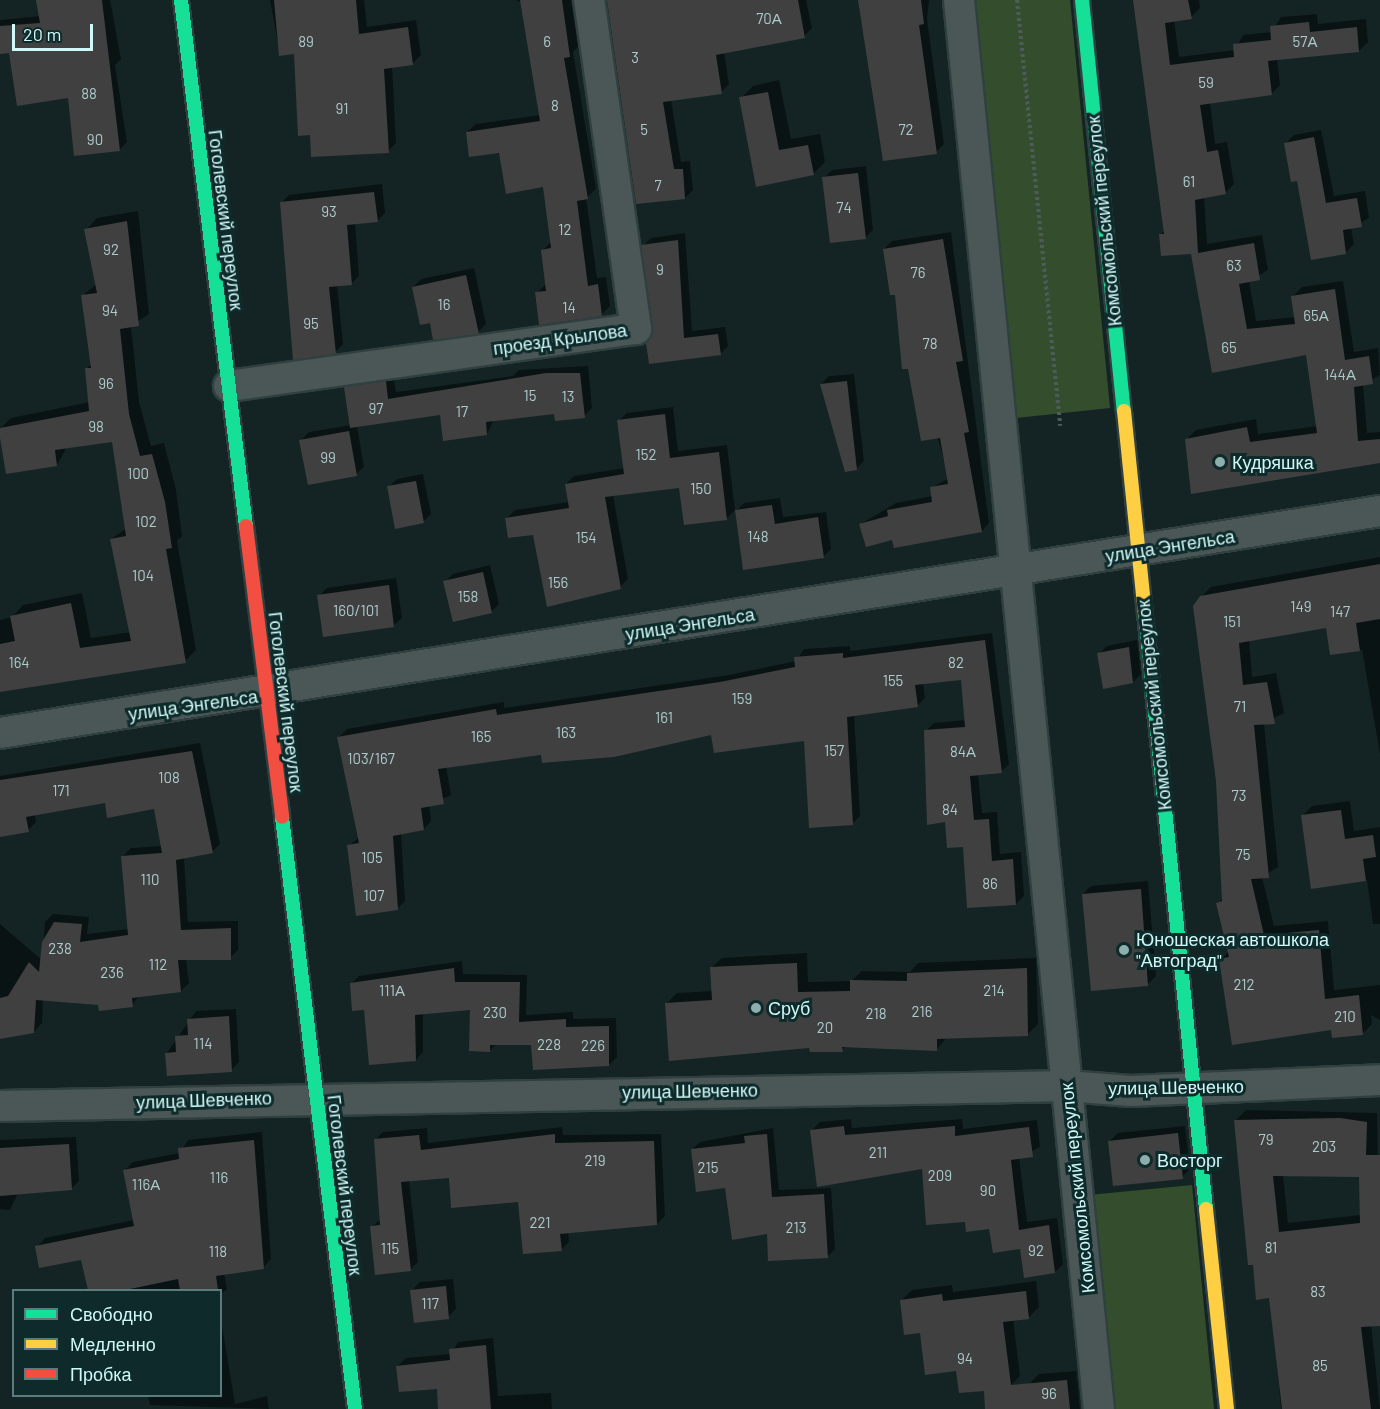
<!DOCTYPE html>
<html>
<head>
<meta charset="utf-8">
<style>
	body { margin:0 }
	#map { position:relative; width:1380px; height:1409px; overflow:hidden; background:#142424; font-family:Barlow,sans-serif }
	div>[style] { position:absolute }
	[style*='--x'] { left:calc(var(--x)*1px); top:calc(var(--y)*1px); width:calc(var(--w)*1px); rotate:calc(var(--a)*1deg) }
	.green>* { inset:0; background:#344e2d }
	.shadow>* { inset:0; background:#0007 }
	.building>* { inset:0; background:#404041 }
	.path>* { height:4px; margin-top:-2px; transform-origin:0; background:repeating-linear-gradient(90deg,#4e5b5b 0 3px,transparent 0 6px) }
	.roads { filter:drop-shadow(2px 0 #304040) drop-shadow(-2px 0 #304040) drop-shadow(0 2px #304040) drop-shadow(0 -2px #304040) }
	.street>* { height:30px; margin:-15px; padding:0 15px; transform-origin:15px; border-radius:15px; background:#4b5757 }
	.fast>* { height:14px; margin:-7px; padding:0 7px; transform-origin:7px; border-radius:7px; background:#16e098 }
	.slow>* { height:14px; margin:-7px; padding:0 7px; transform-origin:7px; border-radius:7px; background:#ffcf43 }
	.jam>* { height:14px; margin:-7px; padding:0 7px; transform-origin:7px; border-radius:7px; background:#f24e42 }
	.dots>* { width:16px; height:16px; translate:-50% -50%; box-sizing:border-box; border:3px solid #0e2a2a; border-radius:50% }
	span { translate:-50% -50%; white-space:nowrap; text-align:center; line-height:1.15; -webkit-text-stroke:6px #0e2a2a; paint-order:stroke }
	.number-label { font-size:15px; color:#abcaca }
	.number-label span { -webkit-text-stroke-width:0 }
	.street-label { font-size:18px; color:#cff8f8 }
	.poi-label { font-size:18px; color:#cff8f8 }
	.left { translate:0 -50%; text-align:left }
	.legend { position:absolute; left:12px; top:1289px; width:210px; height:108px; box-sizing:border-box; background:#0e2a2a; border:2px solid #5b7c7c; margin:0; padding:8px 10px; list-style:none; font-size:18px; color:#cff8f8 }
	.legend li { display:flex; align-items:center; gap:12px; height:30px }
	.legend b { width:30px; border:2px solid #5b7c7c }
	.scale { position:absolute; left:12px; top:24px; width:81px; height:27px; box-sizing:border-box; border:3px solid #cff8f8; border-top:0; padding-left:8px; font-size:18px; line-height:21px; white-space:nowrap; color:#cff8f8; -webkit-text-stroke:4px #0e2a2a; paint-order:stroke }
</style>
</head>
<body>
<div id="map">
	<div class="green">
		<i style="clip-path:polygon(966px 0,1070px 0,1110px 408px,1007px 419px)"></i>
		<i style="clip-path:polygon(1192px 1185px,1214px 1409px,1110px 1409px,1089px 1195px)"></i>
	</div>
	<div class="shadow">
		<i style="clip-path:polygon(38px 0,110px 0,121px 59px,115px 65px,127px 142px,119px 150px,70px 97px,11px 51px,0 52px,0 20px,41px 16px)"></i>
		<i style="clip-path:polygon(270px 0,364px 0,367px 27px,416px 20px,421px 55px,413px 63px,392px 66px,396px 143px,388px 151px,312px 133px,295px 53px,280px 54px)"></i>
		<i style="clip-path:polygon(516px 0,571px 0,578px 47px,573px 52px,596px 189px,586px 198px,597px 278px,606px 277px,610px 306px,601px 315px,537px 293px,546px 284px,542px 251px,551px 242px,545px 186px,467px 132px,476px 124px,540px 115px,522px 3px)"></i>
		<i style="clip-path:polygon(608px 0,806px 0,812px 28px,804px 36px,724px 52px,729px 84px,721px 92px,671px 100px,681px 162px,690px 161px,693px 190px,685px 198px)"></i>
		<i style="clip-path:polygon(860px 0,929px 0,927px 19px,944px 144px,936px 152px)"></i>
		<i style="clip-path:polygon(1135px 0,1199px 0,1200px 8px,1191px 17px,1174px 20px,1179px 57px,1235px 50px,1243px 35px,1272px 32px,1281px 17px,1317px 14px,1318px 24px,1366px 19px,1368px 42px,1359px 51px,1277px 59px,1280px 85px,1271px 94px,1210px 102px,1215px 144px,1227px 142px,1234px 184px,1225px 193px,1204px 197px,1207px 244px,1262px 235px,1268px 270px,1249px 281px,1256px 321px,1296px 317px,1293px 296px,1302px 287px,1343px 281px,1354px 352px,1378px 348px,1380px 375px,1363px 384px,1367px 433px,1380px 432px,1380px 461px,1193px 493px,1187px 439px,1196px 430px,1256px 419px,1258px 434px,1318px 426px,1307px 353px,1213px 372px,1192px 252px,1161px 234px,1165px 230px)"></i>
		<i style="clip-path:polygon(779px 80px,791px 139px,820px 134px,825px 162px,813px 174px,758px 185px,741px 98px,753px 86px)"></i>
		<i style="clip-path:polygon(1321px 130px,1334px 196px,1365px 191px,1369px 218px,1351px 228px,1354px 244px,1346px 252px,1298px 179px,1286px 143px,1294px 135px)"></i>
		<i style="clip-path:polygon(866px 166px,873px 230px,865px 238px,824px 178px,832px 170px)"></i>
		<i style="clip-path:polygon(382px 184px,385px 213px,377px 221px,355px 223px,359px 276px,351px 284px,337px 285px,343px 344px,335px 352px,282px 202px,289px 195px)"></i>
		<i style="clip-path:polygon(138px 211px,149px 314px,131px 326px,139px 402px,151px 446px,164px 443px,176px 490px,182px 536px,177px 541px,196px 650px,185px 661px,0 689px,0 620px,12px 617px,23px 605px,82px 593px,91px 638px,131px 632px,111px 539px,127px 528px,114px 441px,67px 447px,57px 465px,0 429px,11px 418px,90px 402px,86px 369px,92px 363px,83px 295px,97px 284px,86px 230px,97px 218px)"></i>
		<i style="clip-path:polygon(951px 232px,989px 523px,982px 531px,894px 538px,861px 524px,896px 503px,933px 496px,931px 488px,949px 478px,884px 249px,892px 241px)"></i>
		<i style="clip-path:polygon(685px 233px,692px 331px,725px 327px,728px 346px,720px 354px,655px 327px,643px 246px,651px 238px)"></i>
		<i style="clip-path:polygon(474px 268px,486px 324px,478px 332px,431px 321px,413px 287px,421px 279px)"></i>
		<i style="clip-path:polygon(588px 366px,592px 408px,584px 416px,556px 413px,494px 420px,487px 434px,441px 413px,357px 426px,364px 467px,356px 474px,301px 440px,309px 432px,351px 425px,346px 388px,354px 380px,393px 374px,396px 392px,513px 376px,519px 370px)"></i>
		<i style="clip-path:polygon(854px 374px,864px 461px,856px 469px,821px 384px,829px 376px)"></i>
		<i style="clip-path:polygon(673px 407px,678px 451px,727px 445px,735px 510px,727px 518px,681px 487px,613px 495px,628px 579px,620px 587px,507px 518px,515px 510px,569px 502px,566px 484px,574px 476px,625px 468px,619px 421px,627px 413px)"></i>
		<i style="clip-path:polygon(423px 474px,431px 514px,423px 522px,389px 486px,397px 479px)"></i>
		<i style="clip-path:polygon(780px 498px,783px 517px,826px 512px,831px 549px,823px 557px,736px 511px,744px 503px)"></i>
		<i style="clip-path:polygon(1380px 557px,1380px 754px,1362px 650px,1331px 653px,1328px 627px,1249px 639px,1252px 677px,1276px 673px,1284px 713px,1264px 723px,1278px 867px,1262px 877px,1274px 926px,1328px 921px,1334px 990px,1380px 985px,1380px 1020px,1371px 1015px,1372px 1024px,1363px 1033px,1332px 1028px,1221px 960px,1229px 951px,1218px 903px,1223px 898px,1217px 780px,1201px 597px,1211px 587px)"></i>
		<i style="clip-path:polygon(490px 565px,499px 604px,491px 612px,445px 582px,453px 574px)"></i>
		<i style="clip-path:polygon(396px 578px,402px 618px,394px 625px,319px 596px,327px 588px)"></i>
		<i style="clip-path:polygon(992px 633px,1009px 764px,1001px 772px,978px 774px,982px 813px,997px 812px,1000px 854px,1021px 852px,1024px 896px,1016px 904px,947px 821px,926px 731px,934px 723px,966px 720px,963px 678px,923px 683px,925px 698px,917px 706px,854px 714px,860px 816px,852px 824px,805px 739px,713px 734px,446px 767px,451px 795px,429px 805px,431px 821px,424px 829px,401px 833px,405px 901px,397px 909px,349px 846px,359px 837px,339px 737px,347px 729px,504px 702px,504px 708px,729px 675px,796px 661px,804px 649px,850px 646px,850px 651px)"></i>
		<i style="clip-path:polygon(1137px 640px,1141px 674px,1133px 682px,1099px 654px,1107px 646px)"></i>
		<i style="clip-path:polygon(200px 743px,220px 844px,212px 852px,184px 857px,188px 922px,238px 921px,238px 950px,230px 958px,186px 959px,189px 983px,181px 991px,140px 995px,132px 1005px,43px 999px,42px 1023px,34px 1032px,0 1039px,0 924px,42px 960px,45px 922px,53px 914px,89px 917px,87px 934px,129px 929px,123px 856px,131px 848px,162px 846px,155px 807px,106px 801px,35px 814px,36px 822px,28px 830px,0 825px,0 776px)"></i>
		<i style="clip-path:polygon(1350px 801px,1354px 831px,1380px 827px,1380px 924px,1373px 924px,1367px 880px,1312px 887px,1303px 815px,1312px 806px)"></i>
		<i style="clip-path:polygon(1148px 881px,1156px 976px,1148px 984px,1083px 894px,1091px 886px)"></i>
		<i style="clip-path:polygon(807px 953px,808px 982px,851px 981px,862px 971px,910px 972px,918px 963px,1036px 958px,1038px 1024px,1028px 1034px,947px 1037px,937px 1049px,846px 1046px,842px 1050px,811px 1046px,667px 1003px,677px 993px,713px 991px,711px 968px,722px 958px)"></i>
		<i style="clip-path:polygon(462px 961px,463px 974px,527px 975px,526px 1015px,573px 1012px,573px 1019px,616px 1018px,617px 1057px,609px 1065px,533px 1044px,497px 1043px,490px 1050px,471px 1008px,423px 1013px,423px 1052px,416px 1060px,365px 1008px,351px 984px,359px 976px)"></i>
		<i style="clip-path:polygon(236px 1009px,239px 1062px,231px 1070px,167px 1053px,196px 1011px)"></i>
		<i style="clip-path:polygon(evenodd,1246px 1110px,1377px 1113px,1380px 1296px,1368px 1297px,1380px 1409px,1281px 1409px,1271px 1296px,1236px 1120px,1246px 1110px,1283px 1175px,1361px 1176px,1361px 1215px,1288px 1223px,1283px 1175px)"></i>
		<i style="clip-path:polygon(851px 1119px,852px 1128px,962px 1119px,963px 1129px,1037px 1120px,1040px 1147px,1019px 1157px,1027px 1222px,1057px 1218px,1063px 1264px,1055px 1272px,991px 1227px,967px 1221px,923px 1168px,812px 1130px,820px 1122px)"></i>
		<i style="clip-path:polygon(1185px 1126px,1190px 1169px,1182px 1177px,1110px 1141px,1118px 1133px)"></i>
		<i style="clip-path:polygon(562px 1127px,563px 1135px,661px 1134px,665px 1216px,657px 1224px,568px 1232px,569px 1242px,561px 1250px,520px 1200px,450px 1177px,409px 1180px,418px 1262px,410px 1270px,371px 1227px,381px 1219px,375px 1140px,383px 1132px,427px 1128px,428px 1143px)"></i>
		<i style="clip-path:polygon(773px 1128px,779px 1190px,831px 1188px,835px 1249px,827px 1257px,768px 1233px,692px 1149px,700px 1142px)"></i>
		<i style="clip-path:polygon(262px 1132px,271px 1259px,263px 1268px,224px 1273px,227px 1289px,220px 1295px,220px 1290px,89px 1290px,82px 1258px,37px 1247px,45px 1238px,134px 1220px,125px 1170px,133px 1162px,180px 1153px,188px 1140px)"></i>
		<i style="clip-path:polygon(76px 1137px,79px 1181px,71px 1189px,18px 1193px,10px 1210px,0 1209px,0 1140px)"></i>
		<i style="clip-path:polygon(453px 1279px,456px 1309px,448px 1317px,412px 1290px,420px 1282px)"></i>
		<i style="clip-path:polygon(1036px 1281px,1039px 1307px,1029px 1317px,1013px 1319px,1020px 1376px,1010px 1386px,958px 1370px,902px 1300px,912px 1290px,952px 1285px,953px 1292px)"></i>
		<i style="clip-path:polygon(220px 1314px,235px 1404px,267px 1396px,269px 1409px,150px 1405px,148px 1396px,220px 1396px)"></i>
		<i style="clip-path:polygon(493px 1338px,498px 1396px,551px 1393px,552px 1409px,440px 1409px,439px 1387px,398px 1366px,406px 1358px,451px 1354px,458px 1342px)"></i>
		<i style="clip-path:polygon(1076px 1371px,1080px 1409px,1034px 1409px,1029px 1384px,1039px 1374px)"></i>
	</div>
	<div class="building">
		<i style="clip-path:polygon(36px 0,102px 0,120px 151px,74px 156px,68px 98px,17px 106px,9px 53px,0 54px,0 26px,40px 23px)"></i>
		<i style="clip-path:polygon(274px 0,356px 0,359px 34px,408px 27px,413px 65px,384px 69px,389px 153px,311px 157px,310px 135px,298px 136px,294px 54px,279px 56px)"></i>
		<i style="clip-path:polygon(520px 0,562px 0,570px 57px,564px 58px,588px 199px,577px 201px,588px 286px,598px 284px,602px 316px,539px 325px,535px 292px,546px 291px,541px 250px,551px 248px,543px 187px,506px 194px,499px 153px,469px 157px,466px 132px,540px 121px)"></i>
		<i style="clip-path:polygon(607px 0,798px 0,805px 38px,716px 55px,722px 94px,663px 102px,674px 169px,683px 169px,685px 199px,636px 204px)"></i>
		<i style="clip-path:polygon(858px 0,921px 0,924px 24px,919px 25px,937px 154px,883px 161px)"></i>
		<i style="clip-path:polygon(1133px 0,1188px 0,1192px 19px,1165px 23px,1170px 65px,1234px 57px,1233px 44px,1271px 40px,1270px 26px,1309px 22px,1310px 32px,1357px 27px,1359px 52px,1268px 61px,1272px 95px,1200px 105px,1207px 152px,1218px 150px,1226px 194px,1195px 200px,1198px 253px,1254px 243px,1260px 280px,1239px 284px,1247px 329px,1295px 324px,1291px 296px,1335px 289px,1345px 360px,1369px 356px,1373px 384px,1354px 387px,1358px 441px,1380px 439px,1380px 463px,1191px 494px,1185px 439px,1247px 427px,1250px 442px,1317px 433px,1306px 355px,1212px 373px,1191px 254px,1161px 256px,1159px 234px,1164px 234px)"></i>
		<i style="clip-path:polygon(768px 92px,779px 150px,808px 145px,814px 175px,756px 187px,739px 97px)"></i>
		<i style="clip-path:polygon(1314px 137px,1326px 203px,1357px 198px,1362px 227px,1343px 230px,1346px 254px,1311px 260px,1297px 181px,1291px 182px,1284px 143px)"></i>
		<i style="clip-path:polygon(858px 173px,866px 239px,830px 243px,822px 177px)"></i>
		<i style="clip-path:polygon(374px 192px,378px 222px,347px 225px,352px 285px,329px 287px,336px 354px,293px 360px,280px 202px)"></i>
		<i style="clip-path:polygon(127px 221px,139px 326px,120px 329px,129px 414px,140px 456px,152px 454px,165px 502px,172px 548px,166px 549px,186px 663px,0 692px,0 644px,15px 641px,10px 616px,71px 603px,80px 648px,131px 641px,110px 539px,126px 536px,112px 442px,55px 450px,57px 466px,6px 474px,0 438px,0 428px,89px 411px,85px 368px,91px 368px,81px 295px,97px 293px,84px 229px)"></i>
		<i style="clip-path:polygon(943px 239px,963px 361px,956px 362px,969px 432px,964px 433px,982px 532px,894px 548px,892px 540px,866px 547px,859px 524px,888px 516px,887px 510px,932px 502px,930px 487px,948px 484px,940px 438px,921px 441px,908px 369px,902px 369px,895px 295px,890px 295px,883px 249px)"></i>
		<i style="clip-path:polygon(678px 240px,684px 338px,718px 334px,721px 355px,649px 364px,646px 343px,653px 327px,641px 245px)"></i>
		<i style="clip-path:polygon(466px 275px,479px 334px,433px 340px,430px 323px,420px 325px,412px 287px)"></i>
		<i style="clip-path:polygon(546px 373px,580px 373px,585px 418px,555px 421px,554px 414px,486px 422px,487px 435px,443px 441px,440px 415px,350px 428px,344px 387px,386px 381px,388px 399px)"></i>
		<i style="clip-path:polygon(847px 381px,857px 470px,845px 472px,820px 384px)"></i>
		<i style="clip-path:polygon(665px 414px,670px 458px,719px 452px,727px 520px,684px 525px,679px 488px,605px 497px,621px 589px,547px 607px,533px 535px,508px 538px,505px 518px,569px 508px,565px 484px,624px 474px,617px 420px)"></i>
		<i style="clip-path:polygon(349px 431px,357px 476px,308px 485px,299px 440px)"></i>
		<i style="clip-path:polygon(416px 481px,424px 523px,395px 529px,387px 486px)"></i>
		<i style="clip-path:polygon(772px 505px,775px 524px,818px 517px,824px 558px,743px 570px,735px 510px)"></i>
		<i style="clip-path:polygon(1380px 564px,1380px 619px,1356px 623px,1360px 651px,1330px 655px,1326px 628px,1239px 643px,1243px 685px,1267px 682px,1275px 724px,1254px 725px,1269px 878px,1251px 879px,1264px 935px,1319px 930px,1325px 999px,1359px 995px,1363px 1035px,1332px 1038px,1331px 1030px,1232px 1045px,1219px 959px,1229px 957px,1216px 903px,1222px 901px,1216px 781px,1193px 606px,1200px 596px)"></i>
		<i style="clip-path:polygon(483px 572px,492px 613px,453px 622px,443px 581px)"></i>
		<i style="clip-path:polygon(389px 585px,394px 627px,323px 637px,317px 595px)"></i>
		<i style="clip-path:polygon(985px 640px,1002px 773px,970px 776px,974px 820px,989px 819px,992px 861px,1013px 859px,1016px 905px,967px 908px,963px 847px,947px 848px,945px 822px,927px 825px,924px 730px,965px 727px,961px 680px,915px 685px,918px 707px,847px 717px,853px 825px,809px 828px,804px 741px,714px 753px,711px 735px,614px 757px,542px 763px,541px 755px,438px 769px,444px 804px,421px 808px,424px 830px,393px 836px,398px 910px,356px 916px,347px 845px,359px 843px,337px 737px,496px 709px,497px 715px,720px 682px,795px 667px,794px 657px,843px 653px,843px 658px)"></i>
		<i style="clip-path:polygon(1129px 647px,1133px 683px,1103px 689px,1097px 653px)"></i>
		<i style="clip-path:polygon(192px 751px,213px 853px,176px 860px,181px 930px,231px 928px,231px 960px,178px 960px,181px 992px,132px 998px,133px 1007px,99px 1011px,98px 1005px,36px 1000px,34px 1033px,0 1039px,0 998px,8px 996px,29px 962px,39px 972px,42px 942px,54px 922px,82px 924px,80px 942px,128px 935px,121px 856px,162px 853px,154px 809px,107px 818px,105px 803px,26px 817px,29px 832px,0 837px,0 780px)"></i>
		<i style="clip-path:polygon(1341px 810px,1345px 839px,1373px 835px,1376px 857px,1363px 859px,1366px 881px,1311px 889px,1301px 815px)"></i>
		<i style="clip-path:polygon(1141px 889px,1148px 986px,1091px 991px,1082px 894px)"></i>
		<i style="clip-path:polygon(797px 963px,798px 992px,850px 991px,850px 980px,907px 981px,907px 973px,1027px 968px,1028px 1036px,937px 1039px,937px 1051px,842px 1047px,843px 1052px,810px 1052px,809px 1048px,669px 1061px,665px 1003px,712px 1000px,710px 967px)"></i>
		<i style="clip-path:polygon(454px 968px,455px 982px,520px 982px,519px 1022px,566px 1019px,566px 1027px,609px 1026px,609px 1066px,533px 1070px,531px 1045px,490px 1045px,490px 1052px,469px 1051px,470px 1010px,415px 1015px,416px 1061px,369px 1065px,364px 1010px,352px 1011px,350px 983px)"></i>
		<i style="clip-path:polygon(229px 1016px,232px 1072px,167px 1076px,165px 1053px,176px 1052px,175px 1036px,188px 1035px,187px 1019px)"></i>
		<i style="clip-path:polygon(evenodd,1340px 1118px,1367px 1122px,1366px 1155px,1380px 1155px,1380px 1326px,1361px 1327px,1371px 1409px,1282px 1409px,1269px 1298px,1256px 1300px,1253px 1265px,1248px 1265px,1234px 1120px,1340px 1118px,1273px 1176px,1359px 1177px,1360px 1223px,1279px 1232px,1273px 1176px)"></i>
		<i style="clip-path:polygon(844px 1126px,845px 1135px,955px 1126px,955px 1136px,1029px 1127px,1033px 1157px,1011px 1160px,1019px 1230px,1049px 1225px,1055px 1273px,1024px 1278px,1020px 1249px,993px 1253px,989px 1229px,966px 1232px,965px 1222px,926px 1225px,922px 1169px,817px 1187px,810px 1130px)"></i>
		<i style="clip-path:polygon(1178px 1133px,1183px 1179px,1113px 1186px,1108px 1141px)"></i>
		<i style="clip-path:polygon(555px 1134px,555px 1143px,654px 1141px,657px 1225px,560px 1234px,562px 1251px,523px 1254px,518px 1202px,451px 1208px,449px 1178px,401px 1182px,411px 1271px,375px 1275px,370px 1226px,380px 1225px,374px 1139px,419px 1135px,421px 1150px)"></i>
		<i style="clip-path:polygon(767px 1134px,772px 1197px,824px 1194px,828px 1258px,768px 1261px,767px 1234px,732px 1240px,725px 1188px,696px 1192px,691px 1149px,745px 1143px,744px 1136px)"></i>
		<i style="clip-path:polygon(254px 1140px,264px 1269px,216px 1276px,218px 1290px,180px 1290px,178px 1279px,125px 1290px,88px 1290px,81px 1260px,39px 1268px,35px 1246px,134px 1226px,123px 1170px,179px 1159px,178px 1148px)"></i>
		<i style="clip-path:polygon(69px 1144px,72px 1190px,0 1196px,0 1148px)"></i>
		<i style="clip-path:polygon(446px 1286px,449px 1319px,414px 1323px,410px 1290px)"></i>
		<i style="clip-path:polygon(1026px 1291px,1029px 1319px,1003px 1322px,1011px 1385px,1067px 1380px,1070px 1409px,985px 1409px,984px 1391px,959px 1393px,956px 1371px,925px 1375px,920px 1333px,904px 1335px,900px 1300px,942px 1294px,943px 1301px)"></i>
		<i style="clip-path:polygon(486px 1345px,491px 1409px,438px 1409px,437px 1389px,399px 1392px,396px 1366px,450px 1360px,449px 1349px)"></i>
	</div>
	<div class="path">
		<i style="--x:1017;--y:0;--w:428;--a:84.2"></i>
	</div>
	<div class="roads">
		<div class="street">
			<i style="--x:959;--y:0;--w:1416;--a:84.33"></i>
			<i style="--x:229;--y:386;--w:411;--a:-8"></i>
			<i style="--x:636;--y:329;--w:332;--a:-98.1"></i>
			<i style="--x:0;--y:733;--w:1398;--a:-9.14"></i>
			<i style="--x:0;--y:1106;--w:1067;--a:-1.07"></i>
			<i style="--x:1067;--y:1086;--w:64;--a:4.5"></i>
			<i style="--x:1131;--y:1091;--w:249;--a:-2.5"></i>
		</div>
		<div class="fast">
			<i style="--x:181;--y:0;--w:530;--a:82.96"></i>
			<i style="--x:1082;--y:0;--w:413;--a:84.2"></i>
			<i style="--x:1145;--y:614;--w:598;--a:84.15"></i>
			<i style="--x:282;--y:817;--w:596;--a:82.97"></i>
		</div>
		<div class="slow">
			<i style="--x:1124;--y:411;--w:204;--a:84.1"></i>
			<i style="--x:1206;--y:1209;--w:201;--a:84"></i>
		</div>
		<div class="jam">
			<i style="--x:246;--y:526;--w:293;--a:82.9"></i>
		</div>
	</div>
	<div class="dots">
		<i style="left:1220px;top:462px;background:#8eaeae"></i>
		<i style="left:1124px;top:950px;background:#8eaeae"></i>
		<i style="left:756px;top:1008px;background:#8eaeae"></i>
		<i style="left:1145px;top:1160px;background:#8eaeae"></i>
	</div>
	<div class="number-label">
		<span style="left:769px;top:19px">70А</span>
		<span style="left:306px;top:42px">89</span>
		<span style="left:547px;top:42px">6</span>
		<span style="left:1305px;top:42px">57А</span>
		<span style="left:635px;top:58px">3</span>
		<span style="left:1206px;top:83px">59</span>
		<span style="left:89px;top:94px">88</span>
		<span style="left:555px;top:106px">8</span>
		<span style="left:342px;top:109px">91</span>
		<span style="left:644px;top:130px">5</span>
		<span style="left:906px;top:130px">72</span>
		<span style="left:95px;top:140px">90</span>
		<span style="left:1189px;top:182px">61</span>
		<span style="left:658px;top:186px">7</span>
		<span style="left:844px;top:208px">74</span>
		<span style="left:329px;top:212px">93</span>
		<span style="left:565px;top:230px">12</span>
		<span style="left:111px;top:250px">92</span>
		<span style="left:1234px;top:266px">63</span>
		<span style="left:660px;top:270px">9</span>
		<span style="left:918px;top:273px">76</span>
		<span style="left:444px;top:305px">16</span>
		<span style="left:569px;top:308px">14</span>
		<span style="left:110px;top:311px">94</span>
		<span style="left:1316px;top:316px">65А</span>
		<span style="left:311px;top:324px">95</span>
		<span style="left:930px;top:344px">78</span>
		<span style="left:1229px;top:348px">65</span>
		<span style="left:1340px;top:375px">144А</span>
		<span style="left:106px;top:384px">96</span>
		<span style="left:530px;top:396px">15</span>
		<span style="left:568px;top:397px">13</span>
		<span style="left:376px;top:409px">97</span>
		<span style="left:462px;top:412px">17</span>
		<span style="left:96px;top:427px">98</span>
		<span style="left:646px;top:455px">152</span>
		<span style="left:328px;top:458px">99</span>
		<span style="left:138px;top:474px">100</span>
		<span style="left:701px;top:489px">150</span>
		<span style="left:146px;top:522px">102</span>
		<span style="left:758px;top:537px">148</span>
		<span style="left:586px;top:538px">154</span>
		<span style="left:143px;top:576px">104</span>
		<span style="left:558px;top:583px">156</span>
		<span style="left:468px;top:597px">158</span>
		<span style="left:1301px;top:607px">149</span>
		<span style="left:356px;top:611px">160/101</span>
		<span style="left:1340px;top:612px">147</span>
		<span style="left:1232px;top:622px">151</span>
		<span style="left:19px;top:663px">164</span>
		<span style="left:956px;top:663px">82</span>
		<span style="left:893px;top:681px">155</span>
		<span style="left:742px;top:699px">159</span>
		<span style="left:1240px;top:707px">71</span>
		<span style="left:664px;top:718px">161</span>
		<span style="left:566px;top:733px">163</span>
		<span style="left:481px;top:737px">165</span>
		<span style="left:834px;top:751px">157</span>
		<span style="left:963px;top:752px">84А</span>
		<span style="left:371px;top:759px">103/167</span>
		<span style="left:169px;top:778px">108</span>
		<span style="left:61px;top:791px">171</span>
		<span style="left:1239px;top:796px">73</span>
		<span style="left:950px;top:810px">84</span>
		<span style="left:1243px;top:855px">75</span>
		<span style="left:372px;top:858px">105</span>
		<span style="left:150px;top:880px">110</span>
		<span style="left:990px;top:884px">86</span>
		<span style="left:374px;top:896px">107</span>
		<span style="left:60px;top:949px">238</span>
		<span style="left:158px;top:965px">112</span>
		<span style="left:112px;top:973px">236</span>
		<span style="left:1244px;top:985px">212</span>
		<span style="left:392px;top:991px">111А</span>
		<span style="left:994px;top:991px">214</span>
		<span style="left:922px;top:1012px">216</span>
		<span style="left:495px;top:1013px">230</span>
		<span style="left:876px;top:1014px">218</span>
		<span style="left:1345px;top:1017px">210</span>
		<span style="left:825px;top:1028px">20</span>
		<span style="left:203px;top:1044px">114</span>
		<span style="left:549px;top:1045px">228</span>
		<span style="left:593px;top:1046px">226</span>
		<span style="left:1266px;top:1140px">79</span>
		<span style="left:1324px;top:1147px">203</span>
		<span style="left:878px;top:1153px">211</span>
		<span style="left:595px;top:1161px">219</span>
		<span style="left:708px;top:1168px">215</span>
		<span style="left:940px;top:1176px">209</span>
		<span style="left:219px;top:1178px">116</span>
		<span style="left:146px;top:1185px">116А</span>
		<span style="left:988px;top:1191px">90</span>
		<span style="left:540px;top:1223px">221</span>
		<span style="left:796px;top:1228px">213</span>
		<span style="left:1271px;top:1248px">81</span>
		<span style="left:390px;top:1249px">115</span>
		<span style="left:1036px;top:1251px">92</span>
		<span style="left:218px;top:1252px">118</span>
		<span style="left:1318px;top:1292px">83</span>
		<span style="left:430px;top:1304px">117</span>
		<span style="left:965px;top:1359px">94</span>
		<span style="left:1320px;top:1366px">85</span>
		<span style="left:1049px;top:1394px">96</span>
	</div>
	<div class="street-label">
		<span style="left:226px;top:220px;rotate:83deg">Гоголевский переулок</span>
		<span style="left:1104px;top:221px;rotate:-96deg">Комсомольский переулок</span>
		<span style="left:560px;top:339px;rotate:-8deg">проезд Крылова</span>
		<span style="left:1170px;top:546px;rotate:-9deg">улица Энгельса</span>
		<span style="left:690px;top:624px;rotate:-9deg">улица Энгельса</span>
		<span style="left:286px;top:702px;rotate:83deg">Гоголевский переулок</span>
		<span style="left:193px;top:705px;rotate:-8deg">улица Энгельса</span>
		<span style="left:1154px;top:705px;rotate:-96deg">Комсомольский переулок</span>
		<span style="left:1176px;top:1087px;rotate:-1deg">улица Шевченко</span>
		<span style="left:690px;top:1091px;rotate:-1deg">улица Шевченко</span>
		<span style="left:204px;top:1100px;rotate:-2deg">улица Шевченко</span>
		<span style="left:345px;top:1185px;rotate:83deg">Гоголевский переулок</span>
		<span style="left:1077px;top:1188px;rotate:-96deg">Комсомольский переулок</span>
	</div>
	<div class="poi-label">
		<span class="left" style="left:1232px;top:462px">Кудряшка</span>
		<span class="left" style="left:1136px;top:950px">Юношеская автошкола<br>"Автоград"</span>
		<span class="left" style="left:768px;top:1008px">Сруб</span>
		<span class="left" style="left:1157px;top:1160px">Восторг</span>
	</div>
	<ul class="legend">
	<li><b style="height:8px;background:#16e098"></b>Свободно</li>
	<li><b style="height:8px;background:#ffcf43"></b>Медленно</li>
	<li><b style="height:8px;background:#f24e42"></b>Пробка</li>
	</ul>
	<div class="scale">20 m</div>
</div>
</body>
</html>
